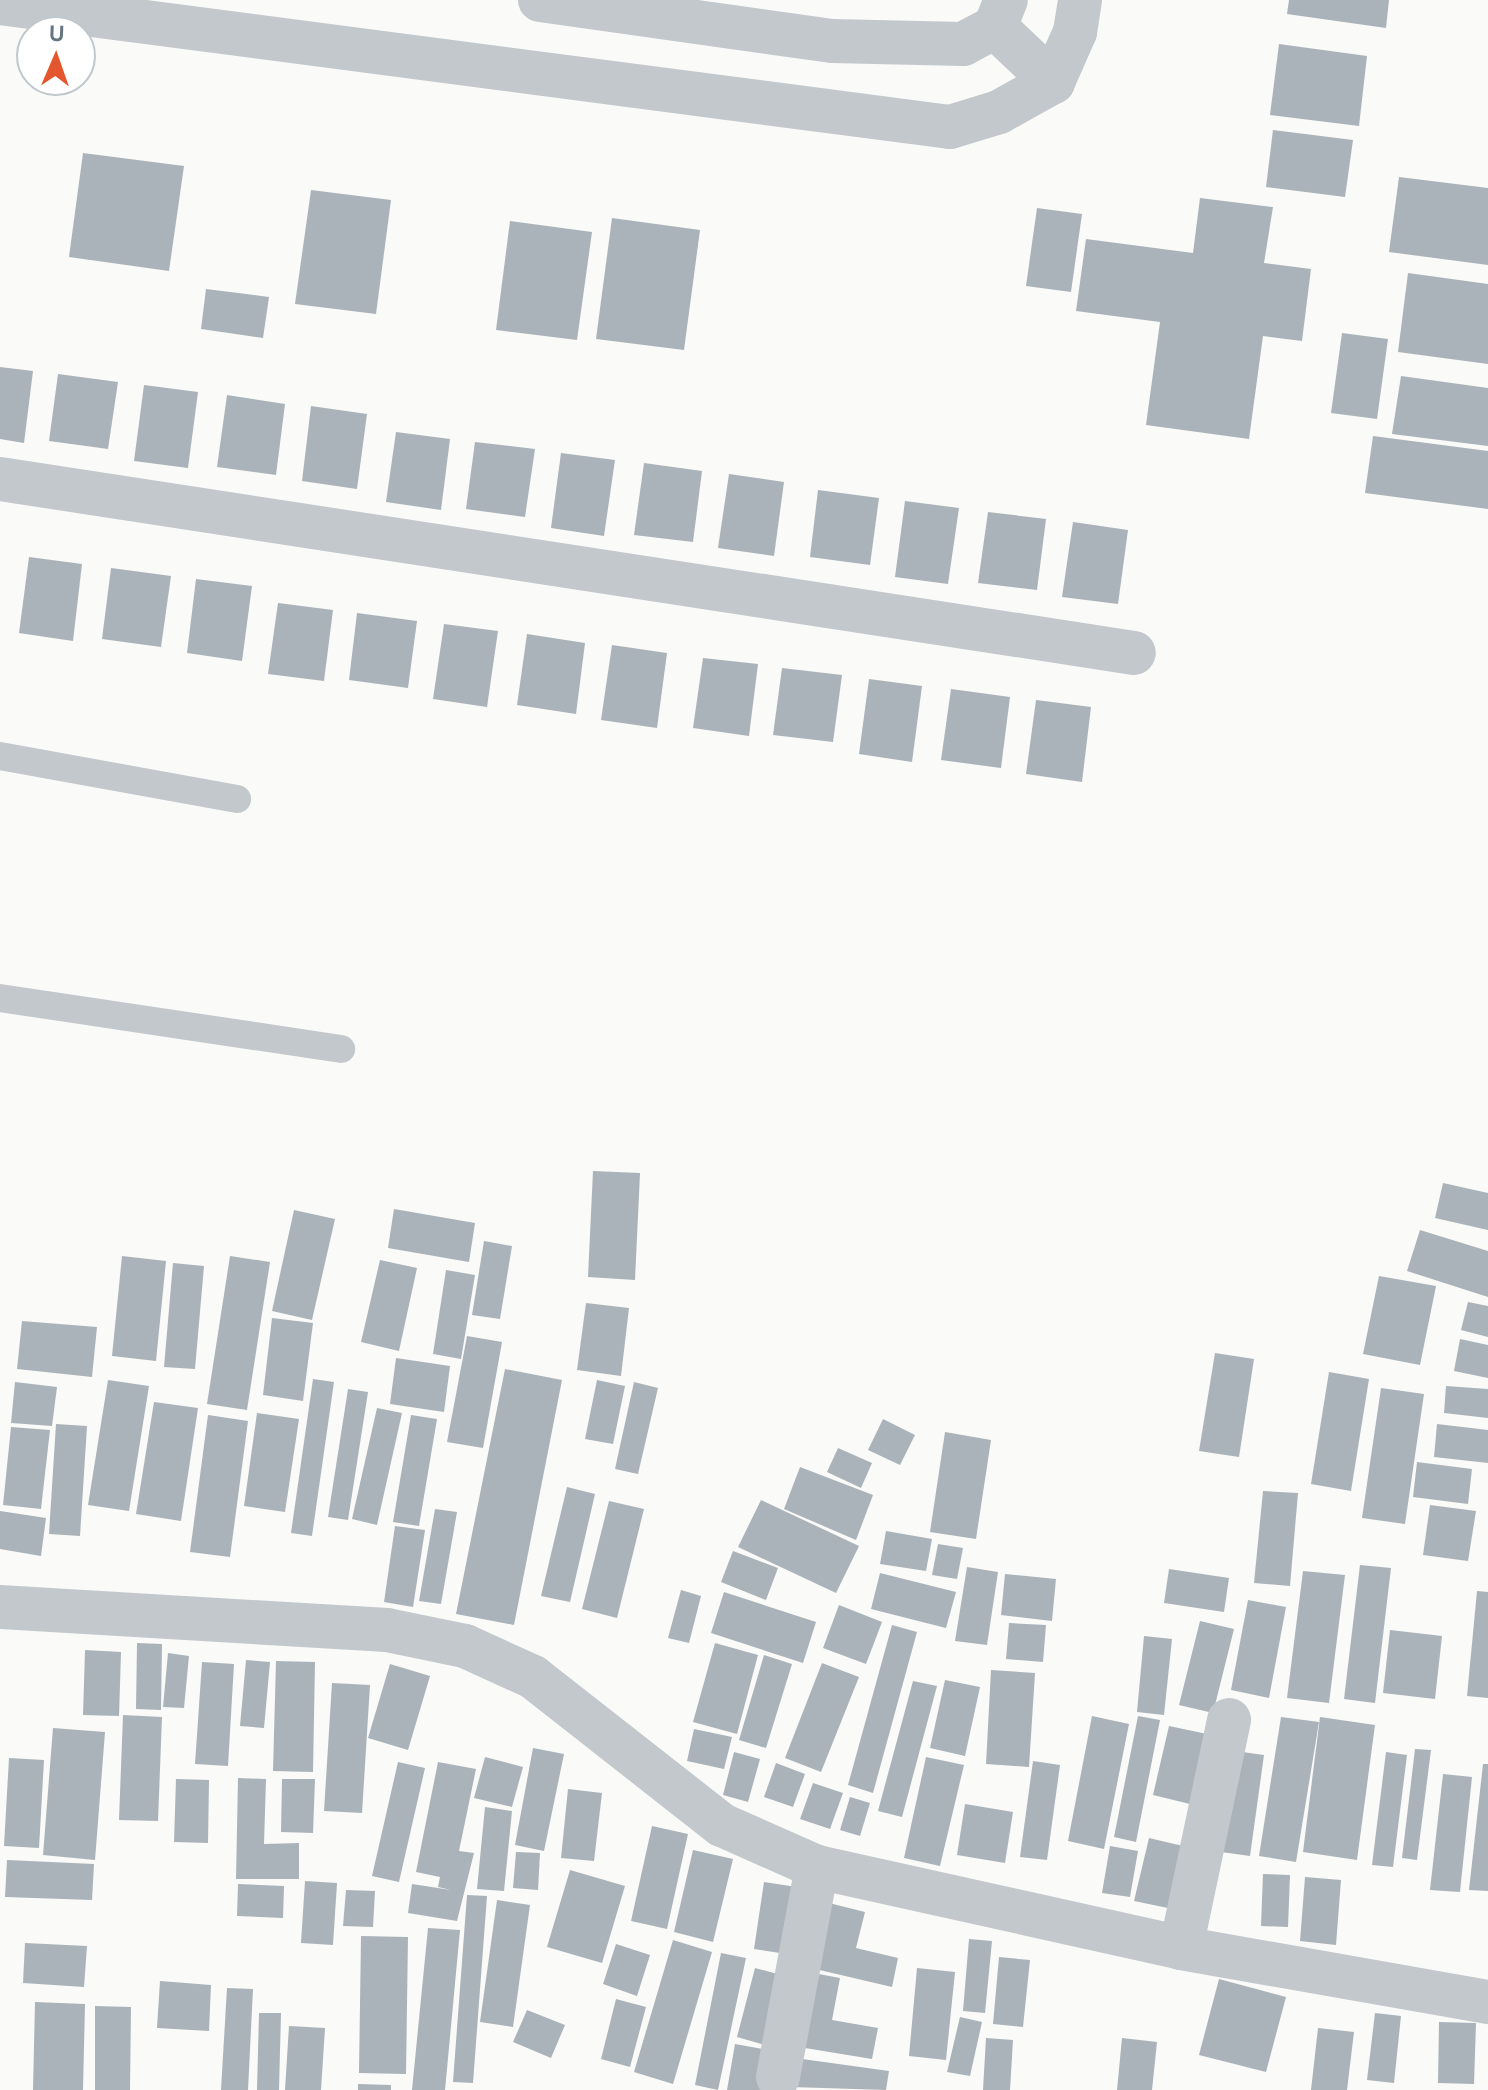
<!DOCTYPE html>
<html>
<head>
<meta charset="utf-8">
<style>
	body { margin:0 }
	#map { position:relative; width:1488px; height:2090px; overflow:hidden; background:#fafaf8; font-family:Figtree,sans-serif }
	div>[style] { position:absolute }
	[style*='--x'] { left:calc(var(--x)*1px); top:calc(var(--y)*1px); width:calc(var(--w)*1px); rotate:calc(var(--a)*1deg) }
	.building>* { inset:0; background:#aab3b9 }
	.lane>* { height:28px; margin:-14px; padding:0 14px; transform-origin:14px; border-radius:14px; background:#c3c8cc }
	.street>* { height:44px; margin:-22px; padding:0 22px; transform-origin:22px; border-radius:22px; background:#c3c8cc }
	span { translate:-50% -50%; white-space:nowrap; text-align:center; line-height:1.15; -webkit-text-stroke:8px #fff; paint-order:stroke }
	.north { position:absolute; left:16px; top:16px; width:80px; height:80px; box-sizing:border-box; background:#fff; border:2px solid #c1c8cd; border-radius:50%; rotate:2deg; font-size:22px; font-weight:700; line-height:32px; text-align:center; color:#657683 }
	.north::after { content:''; display:block; margin:auto; width:28px; height:36px; background:#e4572e; clip-path:polygon(50% 0,100% 100%,50% 72%,0 100%) }
</style>
</head>
<body>
<div id="map">
	<div class="building">
		<i style="clip-path:polygon(1289px 0,1389px 0,1386px 28px,1287px 14px)"></i>
		<i style="clip-path:polygon(1279px 44px,1367px 56px,1359px 126px,1270px 115px)"></i>
		<i style="clip-path:polygon(1273px 130px,1353px 140px,1345px 197px,1266px 187px)"></i>
		<i style="clip-path:polygon(83px 153px,184px 166px,169px 271px,69px 257px)"></i>
		<i style="clip-path:polygon(1399px 177px,1488px 188px,1488px 265px,1389px 252px)"></i>
		<i style="clip-path:polygon(311px 190px,391px 200px,376px 314px,295px 304px)"></i>
		<i style="clip-path:polygon(1200px 198px,1273px 207px,1264px 263px,1311px 269px,1302px 341px,1263px 336px,1249px 439px,1146px 425px,1160px 322px,1076px 311px,1086px 239px,1193px 253px)"></i>
		<i style="clip-path:polygon(1037px 208px,1082px 214px,1071px 292px,1026px 286px)"></i>
		<i style="clip-path:polygon(612px 218px,700px 230px,684px 350px,596px 339px)"></i>
		<i style="clip-path:polygon(510px 221px,592px 232px,577px 340px,496px 330px)"></i>
		<i style="clip-path:polygon(1408px 273px,1488px 284px,1488px 364px,1398px 352px)"></i>
		<i style="clip-path:polygon(206px 289px,269px 297px,263px 338px,201px 329px)"></i>
		<i style="clip-path:polygon(1342px 333px,1388px 339px,1377px 419px,1331px 413px)"></i>
		<i style="clip-path:polygon(0 367px,33px 371px,24px 443px,0 439px)"></i>
		<i style="clip-path:polygon(58px 374px,118px 382px,108px 449px,49px 441px)"></i>
		<i style="clip-path:polygon(1401px 376px,1488px 388px,1488px 446px,1392px 434px)"></i>
		<i style="clip-path:polygon(144px 385px,198px 392px,188px 468px,134px 461px)"></i>
		<i style="clip-path:polygon(227px 395px,285px 404px,276px 475px,217px 467px)"></i>
		<i style="clip-path:polygon(311px 406px,367px 414px,357px 489px,302px 481px)"></i>
		<i style="clip-path:polygon(396px 432px,450px 439px,441px 510px,386px 502px)"></i>
		<i style="clip-path:polygon(1373px 436px,1488px 451px,1488px 509px,1365px 493px)"></i>
		<i style="clip-path:polygon(475px 442px,535px 449px,525px 517px,466px 509px)"></i>
		<i style="clip-path:polygon(561px 453px,615px 460px,604px 536px,551px 528px)"></i>
		<i style="clip-path:polygon(644px 463px,702px 471px,693px 542px,634px 535px)"></i>
		<i style="clip-path:polygon(729px 474px,784px 482px,774px 556px,718px 548px)"></i>
		<i style="clip-path:polygon(818px 490px,879px 498px,870px 565px,810px 557px)"></i>
		<i style="clip-path:polygon(905px 501px,959px 508px,948px 584px,895px 577px)"></i>
		<i style="clip-path:polygon(988px 512px,1046px 519px,1037px 590px,978px 583px)"></i>
		<i style="clip-path:polygon(1073px 522px,1128px 530px,1118px 604px,1062px 597px)"></i>
		<i style="clip-path:polygon(29px 557px,82px 564px,73px 641px,19px 633px)"></i>
		<i style="clip-path:polygon(111px 568px,171px 576px,161px 647px,102px 639px)"></i>
		<i style="clip-path:polygon(196px 579px,252px 586px,242px 661px,187px 653px)"></i>
		<i style="clip-path:polygon(278px 603px,333px 610px,324px 681px,268px 674px)"></i>
		<i style="clip-path:polygon(357px 613px,417px 621px,408px 688px,349px 680px)"></i>
		<i style="clip-path:polygon(444px 624px,498px 631px,487px 707px,433px 699px)"></i>
		<i style="clip-path:polygon(527px 634px,585px 643px,576px 714px,517px 705px)"></i>
		<i style="clip-path:polygon(612px 645px,667px 653px,657px 728px,601px 720px)"></i>
		<i style="clip-path:polygon(703px 658px,758px 664px,749px 736px,693px 728px)"></i>
		<i style="clip-path:polygon(782px 668px,842px 675px,833px 742px,773px 735px)"></i>
		<i style="clip-path:polygon(869px 679px,922px 686px,912px 762px,859px 754px)"></i>
		<i style="clip-path:polygon(951px 689px,1010px 697px,1001px 768px,941px 760px)"></i>
		<i style="clip-path:polygon(1036px 700px,1091px 707px,1082px 782px,1026px 774px)"></i>
		<i style="clip-path:polygon(593px 1171px,640px 1173px,635px 1280px,588px 1277px)"></i>
		<i style="clip-path:polygon(1443px 1183px,1488px 1193px,1488px 1230px,1435px 1218px)"></i>
		<i style="clip-path:polygon(394px 1209px,475px 1223px,469px 1262px,388px 1248px)"></i>
		<i style="clip-path:polygon(294px 1210px,335px 1219px,312px 1320px,272px 1311px)"></i>
		<i style="clip-path:polygon(1420px 1230px,1488px 1251px,1488px 1297px,1407px 1271px)"></i>
		<i style="clip-path:polygon(484px 1241px,512px 1246px,500px 1319px,472px 1315px)"></i>
		<i style="clip-path:polygon(122px 1256px,166px 1261px,156px 1361px,112px 1356px)"></i>
		<i style="clip-path:polygon(230px 1256px,270px 1262px,247px 1410px,207px 1404px)"></i>
		<i style="clip-path:polygon(380px 1260px,417px 1268px,399px 1351px,361px 1342px)"></i>
		<i style="clip-path:polygon(173px 1263px,204px 1266px,195px 1369px,164px 1367px)"></i>
		<i style="clip-path:polygon(446px 1270px,475px 1275px,461px 1359px,433px 1354px)"></i>
		<i style="clip-path:polygon(1379px 1276px,1436px 1286px,1420px 1365px,1363px 1354px)"></i>
		<i style="clip-path:polygon(1468px 1302px,1488px 1306px,1488px 1337px,1461px 1330px)"></i>
		<i style="clip-path:polygon(586px 1303px,629px 1308px,621px 1376px,577px 1370px)"></i>
		<i style="clip-path:polygon(272px 1318px,313px 1323px,303px 1401px,263px 1395px)"></i>
		<i style="clip-path:polygon(22px 1321px,97px 1327px,92px 1377px,17px 1369px)"></i>
		<i style="clip-path:polygon(467px 1336px,502px 1342px,483px 1448px,447px 1442px)"></i>
		<i style="clip-path:polygon(1460px 1339px,1488px 1345px,1488px 1378px,1454px 1371px)"></i>
		<i style="clip-path:polygon(1215px 1353px,1254px 1359px,1239px 1457px,1199px 1451px)"></i>
		<i style="clip-path:polygon(396px 1358px,450px 1366px,444px 1412px,390px 1404px)"></i>
		<i style="clip-path:polygon(505px 1369px,562px 1380px,514px 1625px,456px 1614px)"></i>
		<i style="clip-path:polygon(1329px 1372px,1369px 1379px,1351px 1491px,1311px 1484px)"></i>
		<i style="clip-path:polygon(313px 1379px,334px 1382px,312px 1536px,291px 1533px)"></i>
		<i style="clip-path:polygon(108px 1380px,149px 1386px,129px 1511px,88px 1505px)"></i>
		<i style="clip-path:polygon(597px 1380px,625px 1386px,613px 1444px,585px 1439px)"></i>
		<i style="clip-path:polygon(15px 1382px,57px 1387px,52px 1426px,11px 1423px)"></i>
		<i style="clip-path:polygon(634px 1382px,658px 1388px,638px 1474px,615px 1469px)"></i>
		<i style="clip-path:polygon(1446px 1386px,1488px 1389px,1488px 1418px,1444px 1413px)"></i>
		<i style="clip-path:polygon(1381px 1388px,1424px 1394px,1405px 1524px,1362px 1518px)"></i>
		<i style="clip-path:polygon(348px 1389px,368px 1392px,348px 1520px,328px 1517px)"></i>
		<i style="clip-path:polygon(154px 1402px,198px 1408px,181px 1521px,136px 1514px)"></i>
		<i style="clip-path:polygon(377px 1408px,402px 1413px,377px 1525px,352px 1519px)"></i>
		<i style="clip-path:polygon(257px 1413px,299px 1419px,285px 1512px,244px 1506px)"></i>
		<i style="clip-path:polygon(208px 1415px,248px 1421px,230px 1557px,190px 1552px)"></i>
		<i style="clip-path:polygon(411px 1415px,437px 1419px,419px 1526px,393px 1522px)"></i>
		<i style="clip-path:polygon(883px 1419px,915px 1435px,900px 1465px,868px 1450px)"></i>
		<i style="clip-path:polygon(56px 1424px,87px 1426px,80px 1536px,49px 1534px)"></i>
		<i style="clip-path:polygon(1437px 1424px,1488px 1430px,1488px 1463px,1434px 1457px)"></i>
		<i style="clip-path:polygon(11px 1427px,50px 1430px,41px 1509px,3px 1505px)"></i>
		<i style="clip-path:polygon(945px 1432px,991px 1440px,976px 1539px,930px 1532px)"></i>
		<i style="clip-path:polygon(838px 1448px,872px 1463px,861px 1488px,827px 1472px)"></i>
		<i style="clip-path:polygon(1417px 1462px,1472px 1469px,1468px 1504px,1413px 1497px)"></i>
		<i style="clip-path:polygon(800px 1467px,873px 1495px,856px 1540px,784px 1509px)"></i>
		<i style="clip-path:polygon(567px 1487px,595px 1494px,570px 1602px,541px 1596px)"></i>
		<i style="clip-path:polygon(1263px 1491px,1298px 1493px,1290px 1586px,1254px 1583px)"></i>
		<i style="clip-path:polygon(761px 1500px,859px 1546px,836px 1593px,738px 1547px)"></i>
		<i style="clip-path:polygon(609px 1501px,644px 1509px,617px 1618px,582px 1609px)"></i>
		<i style="clip-path:polygon(1430px 1505px,1476px 1511px,1468px 1561px,1423px 1555px)"></i>
		<i style="clip-path:polygon(435px 1509px,457px 1512px,441px 1604px,419px 1601px)"></i>
		<i style="clip-path:polygon(0 1511px,46px 1518px,41px 1556px,0 1549px)"></i>
		<i style="clip-path:polygon(395px 1526px,425px 1530px,413px 1607px,384px 1602px)"></i>
		<i style="clip-path:polygon(886px 1531px,932px 1539px,926px 1571px,880px 1564px)"></i>
		<i style="clip-path:polygon(938px 1544px,963px 1548px,957px 1579px,932px 1575px)"></i>
		<i style="clip-path:polygon(733px 1551px,778px 1568px,766px 1600px,721px 1582px)"></i>
		<i style="clip-path:polygon(1360px 1565px,1391px 1568px,1375px 1703px,1344px 1699px)"></i>
		<i style="clip-path:polygon(967px 1567px,998px 1572px,987px 1645px,955px 1641px)"></i>
		<i style="clip-path:polygon(1169px 1569px,1229px 1578px,1224px 1612px,1164px 1603px)"></i>
		<i style="clip-path:polygon(1303px 1571px,1345px 1575px,1329px 1703px,1287px 1698px)"></i>
		<i style="clip-path:polygon(880px 1573px,956px 1592px,946px 1628px,871px 1609px)"></i>
		<i style="clip-path:polygon(1005px 1574px,1056px 1579px,1052px 1621px,1001px 1615px)"></i>
		<i style="clip-path:polygon(681px 1590px,701px 1596px,689px 1643px,668px 1638px)"></i>
		<i style="clip-path:polygon(1477px 1591px,1488px 1592px,1488px 1698px,1467px 1696px)"></i>
		<i style="clip-path:polygon(724px 1592px,816px 1622px,803px 1663px,711px 1633px)"></i>
		<i style="clip-path:polygon(1248px 1600px,1286px 1607px,1269px 1698px,1231px 1690px)"></i>
		<i style="clip-path:polygon(839px 1605px,882px 1622px,866px 1664px,823px 1648px)"></i>
		<i style="clip-path:polygon(1200px 1621px,1234px 1629px,1213px 1713px,1179px 1705px)"></i>
		<i style="clip-path:polygon(1009px 1623px,1046px 1625px,1043px 1662px,1006px 1659px)"></i>
		<i style="clip-path:polygon(892px 1625px,917px 1632px,873px 1793px,848px 1785px)"></i>
		<i style="clip-path:polygon(1390px 1630px,1442px 1636px,1435px 1699px,1383px 1693px)"></i>
		<i style="clip-path:polygon(1144px 1636px,1172px 1639px,1164px 1715px,1137px 1712px)"></i>
		<i style="clip-path:polygon(137px 1643px,162px 1644px,161px 1710px,136px 1709px)"></i>
		<i style="clip-path:polygon(715px 1643px,758px 1655px,737px 1734px,693px 1722px)"></i>
		<i style="clip-path:polygon(85px 1650px,121px 1652px,119px 1716px,83px 1715px)"></i>
		<i style="clip-path:polygon(168px 1653px,189px 1656px,184px 1708px,163px 1707px)"></i>
		<i style="clip-path:polygon(764px 1655px,792px 1664px,766px 1748px,739px 1740px)"></i>
		<i style="clip-path:polygon(246px 1660px,270px 1662px,264px 1728px,240px 1726px)"></i>
		<i style="clip-path:polygon(276px 1661px,315px 1662px,313px 1772px,273px 1771px)"></i>
		<i style="clip-path:polygon(202px 1662px,234px 1664px,228px 1766px,195px 1764px)"></i>
		<i style="clip-path:polygon(822px 1663px,859px 1677px,821px 1772px,785px 1758px)"></i>
		<i style="clip-path:polygon(390px 1664px,430px 1676px,408px 1750px,368px 1738px)"></i>
		<i style="clip-path:polygon(991px 1670px,1035px 1673px,1029px 1767px,986px 1764px)"></i>
		<i style="clip-path:polygon(945px 1680px,980px 1687px,965px 1756px,930px 1748px)"></i>
		<i style="clip-path:polygon(913px 1681px,937px 1686px,902px 1817px,878px 1811px)"></i>
		<i style="clip-path:polygon(332px 1683px,370px 1685px,362px 1813px,324px 1811px)"></i>
		<i style="clip-path:polygon(123px 1715px,162px 1717px,158px 1821px,119px 1820px)"></i>
		<i style="clip-path:polygon(1092px 1716px,1129px 1724px,1104px 1849px,1068px 1841px)"></i>
		<i style="clip-path:polygon(1138px 1716px,1160px 1720px,1136px 1842px,1114px 1837px)"></i>
		<i style="clip-path:polygon(1281px 1717px,1319px 1722px,1296px 1862px,1259px 1856px)"></i>
		<i style="clip-path:polygon(1320px 1717px,1375px 1725px,1357px 1860px,1303px 1852px)"></i>
		<i style="clip-path:polygon(1169px 1726px,1207px 1734px,1190px 1804px,1153px 1795px)"></i>
		<i style="clip-path:polygon(53px 1728px,105px 1732px,95px 1860px,43px 1855px)"></i>
		<i style="clip-path:polygon(694px 1729px,732px 1737px,724px 1769px,687px 1761px)"></i>
		<i style="clip-path:polygon(533px 1748px,564px 1754px,544px 1851px,515px 1845px)"></i>
		<i style="clip-path:polygon(1415px 1749px,1431px 1750px,1417px 1860px,1402px 1858px)"></i>
		<i style="clip-path:polygon(1235px 1751px,1264px 1755px,1250px 1856px,1221px 1852px)"></i>
		<i style="clip-path:polygon(734px 1752px,760px 1759px,748px 1802px,723px 1795px)"></i>
		<i style="clip-path:polygon(1386px 1752px,1407px 1755px,1393px 1867px,1372px 1865px)"></i>
		<i style="clip-path:polygon(485px 1757px,523px 1767px,512px 1807px,474px 1798px)"></i>
		<i style="clip-path:polygon(926px 1757px,964px 1765px,940px 1866px,904px 1858px)"></i>
		<i style="clip-path:polygon(9px 1758px,44px 1760px,39px 1848px,4px 1846px)"></i>
		<i style="clip-path:polygon(1033px 1761px,1060px 1765px,1047px 1860px,1020px 1857px)"></i>
		<i style="clip-path:polygon(398px 1762px,425px 1768px,399px 1882px,372px 1876px)"></i>
		<i style="clip-path:polygon(438px 1762px,476px 1769px,459px 1851px,474px 1853px,457px 1921px,408px 1913px,412px 1884px,451px 1890px,438px 1887px,440px 1877px,416px 1872px)"></i>
		<i style="clip-path:polygon(776px 1763px,805px 1774px,793px 1807px,764px 1797px)"></i>
		<i style="clip-path:polygon(1483px 1764px,1488px 1764px,1488px 1891px,1469px 1890px)"></i>
		<i style="clip-path:polygon(1443px 1774px,1472px 1777px,1460px 1892px,1430px 1890px)"></i>
		<i style="clip-path:polygon(238px 1778px,266px 1779px,264px 1844px,299px 1843px,299px 1879px,236px 1879px)"></i>
		<i style="clip-path:polygon(176px 1779px,209px 1780px,208px 1843px,174px 1842px)"></i>
		<i style="clip-path:polygon(282px 1779px,315px 1779px,313px 1833px,281px 1832px)"></i>
		<i style="clip-path:polygon(813px 1783px,843px 1793px,830px 1829px,800px 1819px)"></i>
		<i style="clip-path:polygon(568px 1789px,602px 1793px,594px 1861px,561px 1858px)"></i>
		<i style="clip-path:polygon(850px 1797px,870px 1803px,860px 1836px,840px 1830px)"></i>
		<i style="clip-path:polygon(965px 1804px,1013px 1812px,1005px 1863px,957px 1855px)"></i>
		<i style="clip-path:polygon(485px 1807px,512px 1811px,504px 1891px,477px 1889px)"></i>
		<i style="clip-path:polygon(652px 1826px,688px 1834px,667px 1929px,631px 1921px)"></i>
		<i style="clip-path:polygon(1149px 1838px,1183px 1846px,1168px 1908px,1134px 1901px)"></i>
		<i style="clip-path:polygon(1110px 1846px,1138px 1851px,1130px 1897px,1102px 1893px)"></i>
		<i style="clip-path:polygon(693px 1850px,733px 1859px,713px 1942px,674px 1932px)"></i>
		<i style="clip-path:polygon(516px 1852px,540px 1853px,538px 1890px,513px 1888px)"></i>
		<i style="clip-path:polygon(7px 1860px,94px 1864px,92px 1900px,5px 1897px)"></i>
		<i style="clip-path:polygon(570px 1870px,625px 1886px,602px 1963px,547px 1947px)"></i>
		<i style="clip-path:polygon(1263px 1874px,1290px 1875px,1288px 1927px,1261px 1926px)"></i>
		<i style="clip-path:polygon(1305px 1877px,1341px 1880px,1336px 1945px,1300px 1941px)"></i>
		<i style="clip-path:polygon(305px 1881px,337px 1883px,333px 1945px,301px 1943px)"></i>
		<i style="clip-path:polygon(764px 1882px,803px 1888px,793px 1955px,754px 1949px)"></i>
		<i style="clip-path:polygon(238px 1884px,284px 1886px,283px 1918px,237px 1916px)"></i>
		<i style="clip-path:polygon(346px 1890px,375px 1891px,373px 1927px,343px 1926px)"></i>
		<i style="clip-path:polygon(467px 1895px,487px 1896px,473px 2083px,453px 2082px)"></i>
		<i style="clip-path:polygon(497px 1900px,530px 1905px,513px 2027px,480px 2022px)"></i>
		<i style="clip-path:polygon(825px 1902px,865px 1912px,856px 1948px,898px 1958px,892px 1987px,811px 1968px)"></i>
		<i style="clip-path:polygon(428px 1928px,460px 1930px,445px 2090px,412px 2090px)"></i>
		<i style="clip-path:polygon(361px 1936px,408px 1937px,406px 2074px,359px 2073px)"></i>
		<i style="clip-path:polygon(969px 1939px,992px 1941px,985px 2013px,963px 2011px)"></i>
		<i style="clip-path:polygon(673px 1940px,712px 1952px,673px 2084px,634px 2072px)"></i>
		<i style="clip-path:polygon(25px 1943px,87px 1946px,84px 1987px,23px 1983px)"></i>
		<i style="clip-path:polygon(616px 1944px,650px 1955px,637px 1996px,603px 1984px)"></i>
		<i style="clip-path:polygon(721px 1953px,746px 1958px,718px 2090px,695px 2085px)"></i>
		<i style="clip-path:polygon(999px 1957px,1030px 1960px,1023px 2027px,993px 2024px)"></i>
		<i style="clip-path:polygon(755px 1968px,785px 1976px,768px 2046px,737px 2037px)"></i>
		<i style="clip-path:polygon(917px 1968px,955px 1972px,946px 2060px,909px 2056px)"></i>
		<i style="clip-path:polygon(808px 1972px,840px 1978px,832px 2020px,878px 2028px,872px 2059px,805px 2048px)"></i>
		<i style="clip-path:polygon(1219px 1979px,1286px 1997px,1266px 2072px,1199px 2055px)"></i>
		<i style="clip-path:polygon(160px 1981px,211px 1985px,209px 2031px,157px 2028px)"></i>
		<i style="clip-path:polygon(227px 1988px,253px 1989px,248px 2090px,221px 2090px)"></i>
		<i style="clip-path:polygon(616px 1999px,646px 2007px,630px 2067px,601px 2059px)"></i>
		<i style="clip-path:polygon(35px 2002px,85px 2004px,83px 2090px,33px 2090px)"></i>
		<i style="clip-path:polygon(95px 2006px,131px 2007px,130px 2090px,95px 2090px)"></i>
		<i style="clip-path:polygon(527px 2010px,565px 2025px,551px 2058px,513px 2042px)"></i>
		<i style="clip-path:polygon(259px 2013px,281px 2013px,279px 2090px,257px 2090px)"></i>
		<i style="clip-path:polygon(1375px 2013px,1401px 2016px,1394px 2083px,1367px 2080px)"></i>
		<i style="clip-path:polygon(960px 2017px,982px 2022px,970px 2076px,947px 2072px)"></i>
		<i style="clip-path:polygon(1439px 2022px,1476px 2023px,1474px 2084px,1438px 2083px)"></i>
		<i style="clip-path:polygon(289px 2026px,325px 2028px,321px 2090px,285px 2090px)"></i>
		<i style="clip-path:polygon(1318px 2028px,1354px 2032px,1347px 2090px,1311px 2090px)"></i>
		<i style="clip-path:polygon(986px 2038px,1013px 2040px,1010px 2090px,983px 2090px)"></i>
		<i style="clip-path:polygon(1122px 2038px,1157px 2042px,1152px 2090px,1117px 2090px)"></i>
		<i style="clip-path:polygon(735px 2044px,779px 2052px,772px 2090px,727px 2090px)"></i>
		<i style="clip-path:polygon(795px 2058px,889px 2071px,886px 2090px,791px 2087px)"></i>
		<i style="clip-path:polygon(358px 2084px,391px 2085px,391px 2090px,358px 2090px)"></i>
	</div>
	<div class="lane">
		<i style="--x:0;--y:756;--w:241;--a:10.3"></i>
		<i style="--x:0;--y:998;--w:345;--a:8.5"></i>
	</div>
	<div class="street">
		<i style="--x:540;--y:0;--w:295;--a:8"></i>
		<i style="--x:832;--y:41;--w:131;--a:1.3"></i>
		<i style="--x:963;--y:44;--w:36;--a:-28"></i>
		<i style="--x:995;--y:27;--w:29;--a:-68"></i>
		<i style="--x:0;--y:3;--w:958;--a:7.44"></i>
		<i style="--x:950;--y:127;--w:51;--a:-17"></i>
		<i style="--x:999;--y:112;--w:62;--a:-29.1"></i>
		<i style="--x:1053;--y:82;--w:55;--a:-66.3"></i>
		<i style="--x:1075;--y:32;--w:32;--a:-81"></i>
		<i style="--x:995;--y:27;--w:80;--a:43.5"></i>
		<i style="--x:0;--y:479;--w:1147;--a:8.72"></i>
		<i style="--x:0;--y:1607;--w:388;--a:3.4"></i>
		<i style="--x:387;--y:1630;--w:80;--a:11.6"></i>
		<i style="--x:465;--y:1646;--w:75;--a:24.5"></i>
		<i style="--x:533;--y:1677;--w:240;--a:38.1"></i>
		<i style="--x:722;--y:1825;--w:104;--a:23.9"></i>
		<i style="--x:817;--y:1867;--w:373;--a:12.5"></i>
		<i style="--x:1181;--y:1948;--w:312;--a:10"></i>
		<i style="--x:1181;--y:1948;--w:233;--a:-78.1"></i>
		<i style="--x:778;--y:2077;--w:214;--a:-79.5"></i>
	</div>
	<div class="north">U</div>
</div>
</body>
</html>
